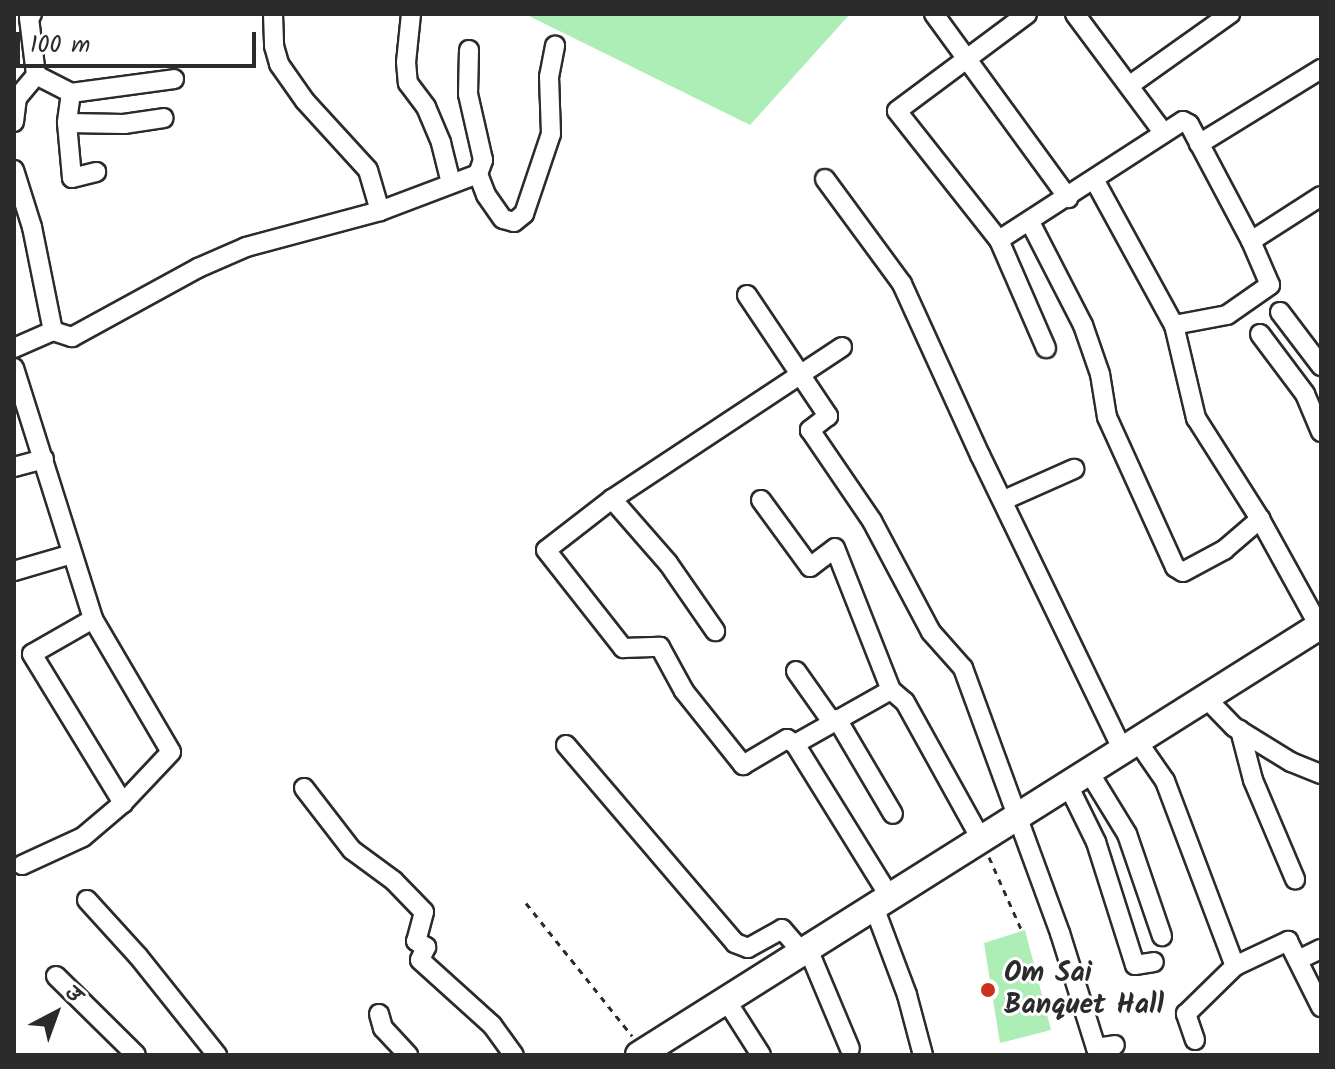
<!DOCTYPE html>
<html>
<head>
<meta charset="utf-8">
<style>
	body { margin:0 }
	#map { position:relative; width:1335px; height:1069px; overflow:hidden; background:#fff; font-family:Kalam,"Playpen Sans Deva",sans-serif }
	div>[style] { position:absolute }
	[style*='--x'] { left:calc(var(--x)*1px); top:calc(var(--y)*1px); width:calc(var(--w)*1px); rotate:calc(var(--a)*1deg) }
	.green>* { inset:0; background:#adedb6 }
	.path>* { height:3px; margin-top:-1.5px; transform-origin:0; background:repeating-linear-gradient(90deg,#2b2b2b 0 6px,transparent 0 12px) }
	.roads { filter:drop-shadow(2px 0 #2b2b2b) drop-shadow(-2px 0 #2b2b2b) drop-shadow(0 2px #2b2b2b) drop-shadow(0 -2px #2b2b2b) }
	.minor>* { height:18px; margin:-9px; padding:0 9px; transform-origin:9px; border-radius:9px; background:#fff }
	.secondary>* { height:26px; margin:-13px; padding:0 13px; transform-origin:13px; border-radius:13px; background:#fff }
	.dots>* { width:22px; height:22px; translate:-50% -50%; box-sizing:border-box; border:4px solid #fff; border-radius:50% }
	span { translate:-50% -50%; white-space:nowrap; text-align:center; line-height:1.15; -webkit-text-stroke:6px #fff; paint-order:stroke }
	.poi-label { font-size:28px; color:#2b2b2b; font-weight:700 }
	.left { translate:0 -50%; text-align:left }
	.frame { position:absolute; inset:0; border:16px solid #2b2b2b; pointer-events:none }
	.north { position:absolute; left:16px; top:973px; width:80px; height:80px; -webkit-text-stroke:6px #fff; paint-order:stroke; rotate:41deg; font-size:22px; font-weight:700; line-height:32px; text-align:center; color:#2b2b2b }
	.north::after { content:''; display:block; margin:auto; width:28px; height:36px; background:#2b2b2b; clip-path:polygon(50% 0,100% 100%,50% 72%,0 100%) }
	.scale { position:absolute; left:16px; top:32px; width:240px; height:36px; box-sizing:border-box; border:4px solid #2b2b2b; border-top:0; padding-left:10px; font-size:24px; line-height:28px; white-space:nowrap; color:#2b2b2b; -webkit-text-stroke:6px #fff; paint-order:stroke }
</style>
</head>
<body>
<div id="map">
	<div class="green">
		<i style="clip-path:polygon(525px 14px,850px 14px,750px 125px)"></i>
		<i style="clip-path:polygon(1025px 930px,1051px 1030px,1000px 1043px,984px 943px)"></i>
	</div>
	<div class="path">
		<i style="--x:989;--y:857;--w:81;--a:66"></i>
		<i style="--x:526;--y:903;--w:170;--a:51.4"></i>
	</div>
	<div class="roads">
		<div class="minor">
			<i style="--x:273;--y:14;--w:32;--a:88"></i>
			<i style="--x:274;--y:46;--w:19;--a:74"></i>
			<i style="--x:279;--y:64;--w:45;--a:54.9"></i>
			<i style="--x:305;--y:101;--w:93;--a:47.6"></i>
			<i style="--x:368;--y:170;--w:43;--a:73.7"></i>
			<i style="--x:411;--y:14;--w:48;--a:95.9"></i>
			<i style="--x:406;--y:62;--w:21;--a:85"></i>
			<i style="--x:408;--y:83;--w:30;--a:53"></i>
			<i style="--x:426;--y:107;--w:39;--a:67"></i>
			<i style="--x:441;--y:143;--w:41;--a:76"></i>
			<i style="--x:934;--y:14;--w:228;--a:53.9"></i>
			<i style="--x:1027;--y:14;--w:162;--a:143.3"></i>
			<i style="--x:897;--y:111;--w:164;--a:51.7"></i>
			<i style="--x:999;--y:240;--w:118;--a:66.5"></i>
			<i style="--x:1075;--y:14;--w:147;--a:53.3"></i>
			<i style="--x:36;--y:75;--w:39;--a:27"></i>
			<i style="--x:71;--y:93;--w:104;--a:-7.7"></i>
			<i style="--x:1130;--y:85;--w:123;--a:-35.4"></i>
			<i style="--x:71;--y:93;--w:30;--a:98"></i>
			<i style="--x:67;--y:123;--w:55;--a:84.8"></i>
			<i style="--x:72;--y:178;--w:25;--a:-14"></i>
			<i style="--x:14;--y:122;--w:24;--a:-83"></i>
			<i style="--x:17;--y:98;--w:30;--a:-50"></i>
			<i style="--x:36;--y:75;--w:57;--a:-97"></i>
			<i style="--x:29;--y:18;--w:5;--a:-53"></i>
			<i style="--x:67;--y:123;--w:57;--a:1"></i>
			<i style="--x:124;--y:124;--w:40;--a:-8.5"></i>
			<i style="--x:1199;--y:144;--w:143;--a:-31.6"></i>
			<i style="--x:14;--y:170;--w:60;--a:72.5"></i>
			<i style="--x:32;--y:227;--w:106;--a:78.6"></i>
			<i style="--x:478;--y:174;--w:22;--a:69"></i>
			<i style="--x:486;--y:195;--w:29;--a:55"></i>
			<i style="--x:503;--y:219;--w:11;--a:15"></i>
			<i style="--x:514;--y:222;--w:13;--a:-39"></i>
			<i style="--x:524;--y:214;--w:84;--a:-71.4"></i>
			<i style="--x:551;--y:134;--w:57;--a:-92"></i>
			<i style="--x:549;--y:77;--w:32;--a:-79"></i>
			<i style="--x:825;--y:179;--w:130;--a:53.7"></i>
			<i style="--x:902;--y:284;--w:188;--a:65.5"></i>
			<i style="--x:980;--y:455;--w:329;--a:64.2"></i>
			<i style="--x:1095;--y:181;--w:164;--a:61.3"></i>
			<i style="--x:1174;--y:325;--w:96;--a:76.7"></i>
			<i style="--x:1196;--y:418;--w:120;--a:57.6"></i>
			<i style="--x:1260;--y:519;--w:122;--a:61.1"></i>
			<i style="--x:1030;--y:222;--w:116;--a:62.8"></i>
			<i style="--x:1083;--y:325;--w:52;--a:70.9"></i>
			<i style="--x:1100;--y:374;--w:44;--a:80.8"></i>
			<i style="--x:1107;--y:417;--w:165;--a:65.6"></i>
			<i style="--x:1175;--y:567;--w:9;--a:32"></i>
			<i style="--x:1183;--y:572;--w:47;--a:-28.2"></i>
			<i style="--x:1224;--y:550;--w:48;--a:-40.7"></i>
			<i style="--x:999;--y:240;--w:219;--a:-32.9"></i>
			<i style="--x:1183;--y:121;--w:7;--a:27"></i>
			<i style="--x:1189;--y:124;--w:132;--a:62.1"></i>
			<i style="--x:1251;--y:241;--w:48;--a:66.6"></i>
			<i style="--x:1270;--y:285;--w:52;--a:145.1"></i>
			<i style="--x:1227;--y:315;--w:54;--a:169.3"></i>
			<i style="--x:1251;--y:241;--w:83;--a:-32.7"></i>
			<i style="--x:747;--y:295;--w:146;--a:56.2"></i>
			<i style="--x:828;--y:416;--w:23;--a:142"></i>
			<i style="--x:810;--y:430;--w:110;--a:55.7"></i>
			<i style="--x:872;--y:521;--w:126;--a:62"></i>
			<i style="--x:931;--y:632;--w:48;--a:48.4"></i>
			<i style="--x:963;--y:668;--w:282;--a:69.9"></i>
			<i style="--x:1060;--y:933;--w:121;--a:72.6"></i>
			<i style="--x:1096;--y:1048;--w:19;--a:-9"></i>
			<i style="--x:1280;--y:312;--w:68;--a:52.8"></i>
			<i style="--x:1260;--y:334;--w:75;--a:53.1"></i>
			<i style="--x:1305;--y:394;--w:41;--a:67.2"></i>
			<i style="--x:842;--y:347;--w:276;--a:146.5"></i>
			<i style="--x:612;--y:499;--w:83;--a:142.3"></i>
			<i style="--x:546;--y:550;--w:125;--a:51.8"></i>
			<i style="--x:623;--y:648;--w:37;--a:-2"></i>
			<i style="--x:660;--y:647;--w:50;--a:61.4"></i>
			<i style="--x:684;--y:691;--w:95;--a:51.4"></i>
			<i style="--x:743;--y:765;--w:51;--a:-30.6"></i>
			<i style="--x:787;--y:739;--w:9;--a:32"></i>
			<i style="--x:795;--y:744;--w:180;--a:58.2"></i>
			<i style="--x:14;--y:348;--w:43;--a:-23.6"></i>
			<i style="--x:53;--y:331;--w:20;--a:18"></i>
			<i style="--x:72;--y:337;--w:144;--a:-28.7"></i>
			<i style="--x:198;--y:268;--w:52;--a:-23.6"></i>
			<i style="--x:246;--y:247;--w:139;--a:-15"></i>
			<i style="--x:380;--y:211;--w:105;--a:-20.7"></i>
			<i style="--x:478;--y:174;--w:15;--a:-70"></i>
			<i style="--x:483;--y:160;--w:68;--a:-102.8"></i>
			<i style="--x:468;--y:94;--w:44;--a:-88.7"></i>
			<i style="--x:14;--y:368;--w:263;--a:72.5"></i>
			<i style="--x:93;--y:619;--w:154;--a:59.6"></i>
			<i style="--x:171;--y:752;--w:70;--a:133.3"></i>
			<i style="--x:123;--y:803;--w:52;--a:139.6"></i>
			<i style="--x:83;--y:837;--w:67;--a:155.3"></i>
			<i style="--x:14;--y:467;--w:31;--a:-15"></i>
			<i style="--x:612;--y:499;--w:85;--a:48.8"></i>
			<i style="--x:668;--y:563;--w:83;--a:55.3"></i>
			<i style="--x:761;--y:500;--w:83;--a:53.8"></i>
			<i style="--x:810;--y:567;--w:31;--a:-37"></i>
			<i style="--x:835;--y:548;--w:153;--a:68.5"></i>
			<i style="--x:891;--y:690;--w:18;--a:41"></i>
			<i style="--x:905;--y:702;--w:157;--a:61"></i>
			<i style="--x:1004;--y:500;--w:77;--a:-23.9"></i>
			<i style="--x:14;--y:571;--w:60;--a:-16.3"></i>
			<i style="--x:93;--y:619;--w:70;--a:150.2"></i>
			<i style="--x:32;--y:654;--w:175;--a:58.6"></i>
			<i style="--x:796;--y:671;--w:62;--a:54.8"></i>
			<i style="--x:1206;--y:698;--w:40;--a:46"></i>
			<i style="--x:1234;--y:727;--w:67;--a:31.6"></i>
			<i style="--x:1291;--y:762;--w:32;--a:22"></i>
			<i style="--x:837;--y:719;--w:110;--a:59.5"></i>
			<i style="--x:1240;--y:730;--w:52;--a:75.4"></i>
			<i style="--x:1253;--y:780;--w:108;--a:67"></i>
			<i style="--x:1138;--y:742;--w:47;--a:55.3"></i>
			<i style="--x:1165;--y:781;--w:198;--a:69.3"></i>
			<i style="--x:1235;--y:966;--w:59;--a:-25.3"></i>
			<i style="--x:1288;--y:941;--w:74;--a:63.4"></i>
			<i style="--x:795;--y:744;--w:110;--a:-29.4"></i>
			<i style="--x:566;--y:745;--w:260;--a:49.5"></i>
			<i style="--x:735;--y:943;--w:14;--a:21"></i>
			<i style="--x:748;--y:948;--w:39;--a:-29"></i>
			<i style="--x:782;--y:929;--w:30;--a:49"></i>
			<i style="--x:1089;--y:772;--w:73;--a:58.5"></i>
			<i style="--x:1127;--y:834;--w:108;--a:71.1"></i>
			<i style="--x:1068;--y:785;--w:64;--a:63.8"></i>
			<i style="--x:1096;--y:842;--w:129;--a:72.4"></i>
			<i style="--x:1135;--y:965;--w:19;--a:-9"></i>
			<i style="--x:304;--y:788;--w:78;--a:52.3"></i>
			<i style="--x:352;--y:850;--w:52;--a:36.4"></i>
			<i style="--x:394;--y:881;--w:43;--a:45.9"></i>
			<i style="--x:424;--y:912;--w:30;--a:105"></i>
			<i style="--x:416;--y:941;--w:12;--a:31"></i>
			<i style="--x:426;--y:947;--w:14;--a:115"></i>
			<i style="--x:420;--y:960;--w:97;--a:42.1"></i>
			<i style="--x:492;--y:1025;--w:37;--a:54"></i>
			<i style="--x:87;--y:900;--w:76;--a:47.7"></i>
			<i style="--x:138;--y:956;--w:127;--a:51.4"></i>
			<i style="--x:874;--y:907;--w:94;--a:69.4"></i>
			<i style="--x:907;--y:995;--w:62;--a:75.1"></i>
			<i style="--x:808;--y:949;--w:108;--a:67.2"></i>
			<i style="--x:1298;--y:960;--w:25;--a:-26"></i>
			<i style="--x:56;--y:976;--w:112;--a:44.6"></i>
			<i style="--x:726;--y:1000;--w:65;--a:57.5"></i>
			<i style="--x:379;--y:1014;--w:15;--a:74"></i>
			<i style="--x:383;--y:1028;--w:37;--a:47"></i>
			<i style="--x:1195;--y:1040;--w:28;--a:-109"></i>
			<i style="--x:1186;--y:1014;--w:69;--a:-44.4"></i>
		</div>
		<div class="secondary">
			<i style="--x:639;--y:1055;--w:806;--a:-32.23"></i>
		</div>
	</div>
	<div class="dots">
		<i style="left:988px;top:990px;background:#c8321e"></i>
	</div>
	<div class="poi-label">
		<span class="left" style="left:1004px;top:990px">Om Sai<br>Banquet Hall</span>
	</div>
	<div class="frame"></div>
	<div class="north">उ</div>
	<div class="scale">100 m</div>
</div>
</body>
</html>
